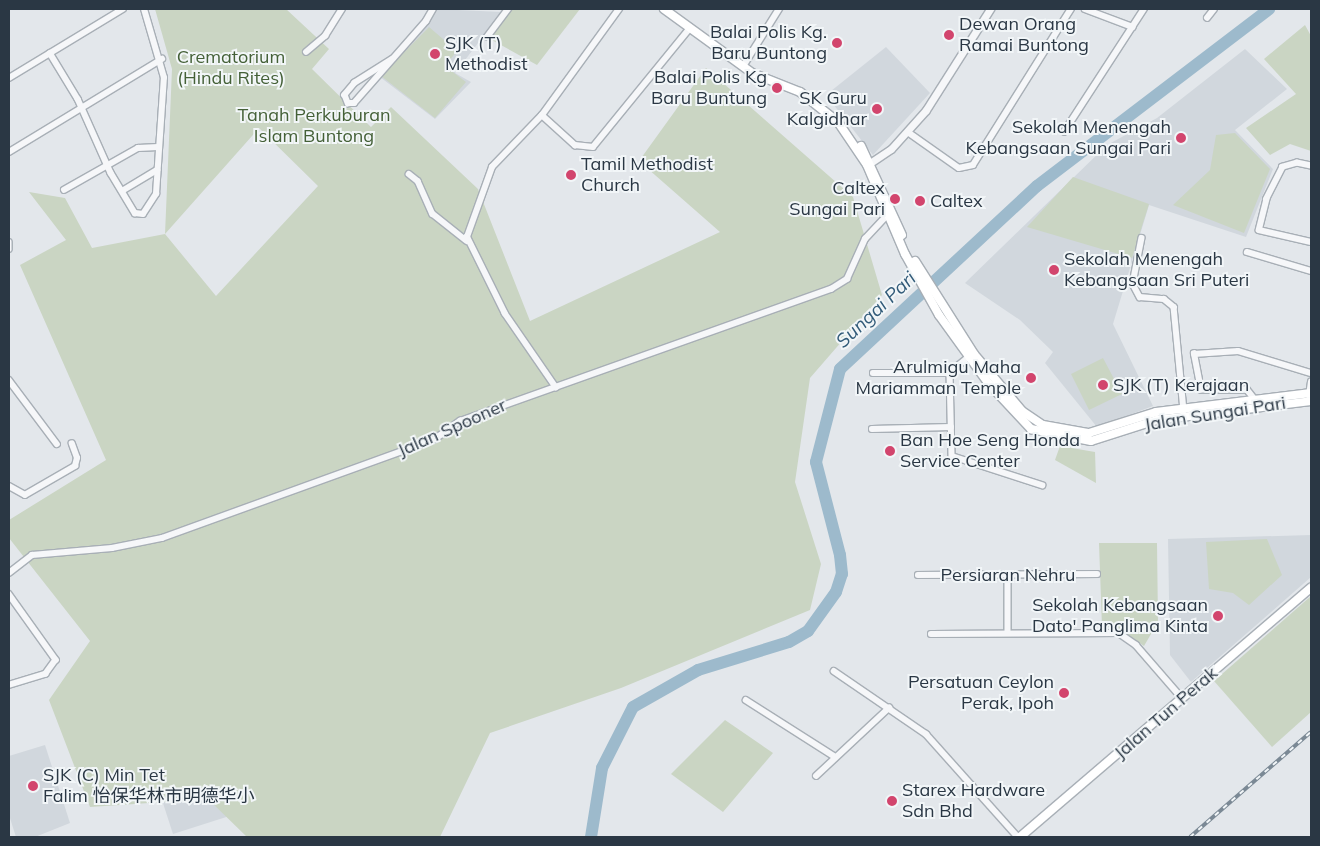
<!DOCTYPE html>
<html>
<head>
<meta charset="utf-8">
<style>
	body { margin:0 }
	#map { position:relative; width:1320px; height:846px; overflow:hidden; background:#e3e7eb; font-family:Mulish,"Noto Sans SC",sans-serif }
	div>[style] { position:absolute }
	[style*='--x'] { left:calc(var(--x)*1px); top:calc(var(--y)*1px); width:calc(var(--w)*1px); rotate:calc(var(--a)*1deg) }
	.built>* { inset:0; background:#d1d7dd }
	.green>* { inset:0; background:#cad5c3 }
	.river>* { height:12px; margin:-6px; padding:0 6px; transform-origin:6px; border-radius:6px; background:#9dbacc }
	.roads { filter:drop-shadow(1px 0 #a8afb6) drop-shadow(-1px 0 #a8afb6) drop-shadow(0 1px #a8afb6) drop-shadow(0 -1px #a8afb6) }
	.minor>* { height:5.5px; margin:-2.75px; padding:0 2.75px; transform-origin:2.75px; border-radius:2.75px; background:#f6f7f9 }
	.tertiary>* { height:7px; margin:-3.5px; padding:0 3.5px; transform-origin:3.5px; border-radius:3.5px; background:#f6f7f9 }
	.secondary>* { height:8px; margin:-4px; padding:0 4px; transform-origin:4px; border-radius:4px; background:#fff }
	.rail>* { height:4px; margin-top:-2px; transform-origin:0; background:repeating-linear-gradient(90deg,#f2f6f8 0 5.5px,#7b8995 0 11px); box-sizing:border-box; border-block:1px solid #7b8995 }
	.dots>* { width:14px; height:14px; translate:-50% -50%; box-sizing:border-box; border:2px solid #f2f6f8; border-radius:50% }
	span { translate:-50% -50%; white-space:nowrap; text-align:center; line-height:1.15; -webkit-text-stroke:4px #f2f6f8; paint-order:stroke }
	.poi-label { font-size:18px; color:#2a3744 }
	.left { translate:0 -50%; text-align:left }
	.right { translate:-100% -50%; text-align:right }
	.park-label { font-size:18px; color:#446037 }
	.street-label { font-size:18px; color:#2a3744 }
	.water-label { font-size:19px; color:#325b79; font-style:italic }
	.frame { position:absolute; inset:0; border:10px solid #2a3744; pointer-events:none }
</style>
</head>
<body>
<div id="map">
	<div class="built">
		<i style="clip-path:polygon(435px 9px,502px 12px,455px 73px,471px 82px,435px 119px,380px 77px,428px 23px)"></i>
		<i style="clip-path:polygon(886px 47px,930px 93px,873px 155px,826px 95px)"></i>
		<i style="clip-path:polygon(1245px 49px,1287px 89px,1235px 130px,1273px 169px,1246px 237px,1149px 205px,1113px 324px,1153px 406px,1097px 427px,1045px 363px,1053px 352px,1020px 320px,965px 283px,1107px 145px,1157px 118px)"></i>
		<i style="clip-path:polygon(1311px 535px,1311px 577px,1191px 682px,1170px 655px,1168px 539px)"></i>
		<i style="clip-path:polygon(45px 745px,70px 823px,35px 837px,16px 837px,9px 815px,9px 756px)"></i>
		<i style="clip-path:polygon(161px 797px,279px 800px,173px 834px)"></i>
	</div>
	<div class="green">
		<i style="clip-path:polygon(evenodd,155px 9px,286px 9px,329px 49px,312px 69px,371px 127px,391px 107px,478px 189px,530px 321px,720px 232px,639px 161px,706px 68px,853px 197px,882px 295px,810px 378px,795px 482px,821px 564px,810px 610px,621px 688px,490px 733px,440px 837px,247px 837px,208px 799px,90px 807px,49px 700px,90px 641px,9px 538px,9px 520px,106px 460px,20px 265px,66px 240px,29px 192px,65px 198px,92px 248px,165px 234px,172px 69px,155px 9px,259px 128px,318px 186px,216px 296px,165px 234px,259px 128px)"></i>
		<i style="clip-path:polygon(510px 9px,580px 9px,537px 65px,490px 39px)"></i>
		<i style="clip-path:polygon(1305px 25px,1311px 36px,1311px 151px,1290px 144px,1270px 155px,1246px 128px,1296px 94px,1264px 59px)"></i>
		<i style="clip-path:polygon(429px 27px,457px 51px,445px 66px,466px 82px,435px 118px,381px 76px)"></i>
		<i style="clip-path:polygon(1235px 133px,1270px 169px,1244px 233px,1173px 205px,1210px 170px,1216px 135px)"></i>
		<i style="clip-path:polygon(1073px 177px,1149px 204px,1132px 258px,1027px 227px)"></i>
		<i style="clip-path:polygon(1103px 358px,1122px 394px,1089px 410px,1071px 374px)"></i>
		<i style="clip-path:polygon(1060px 446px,1095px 452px,1096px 483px,1055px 460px)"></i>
		<i style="clip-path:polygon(1267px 539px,1282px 575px,1249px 605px,1233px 593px,1209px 589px,1206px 542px)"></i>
		<i style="clip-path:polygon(1099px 543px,1157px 543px,1158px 622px,1144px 646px,1117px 627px,1102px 627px)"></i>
		<i style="clip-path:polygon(1311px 596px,1311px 712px,1272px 747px,1214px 681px)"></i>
		<i style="clip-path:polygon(725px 720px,773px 753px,723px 812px,671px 774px)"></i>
	</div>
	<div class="river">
		<i style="--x:591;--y:837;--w:70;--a:-80.9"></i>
		<i style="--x:602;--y:768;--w:68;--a:-63.1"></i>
		<i style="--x:633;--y:707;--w:75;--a:-29.6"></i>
		<i style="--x:698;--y:670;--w:95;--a:-17.1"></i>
		<i style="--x:789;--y:642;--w:22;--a:-30"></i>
		<i style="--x:808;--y:631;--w:48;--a:-54.3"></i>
		<i style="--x:836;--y:592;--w:19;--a:-72"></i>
		<i style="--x:842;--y:574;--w:19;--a:-96"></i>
		<i style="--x:840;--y:555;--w:96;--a:-104.5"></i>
		<i style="--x:816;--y:462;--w:96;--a:-75.5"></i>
		<i style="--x:840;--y:369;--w:269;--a:-42.9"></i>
		<i style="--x:1037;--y:186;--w:292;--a:-37.3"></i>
	</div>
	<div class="roads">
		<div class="minor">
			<i style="--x:1085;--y:9;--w:51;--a:20.6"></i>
			<i style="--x:1207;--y:18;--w:11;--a:-52"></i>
			<i style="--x:487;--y:37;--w:35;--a:-53"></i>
			<i style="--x:306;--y:52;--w:25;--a:-40"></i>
			<i style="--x:325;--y:36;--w:32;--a:-58"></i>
			<i style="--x:50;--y:53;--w:54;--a:58.7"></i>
			<i style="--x:78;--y:99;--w:81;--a:66"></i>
			<i style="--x:111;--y:173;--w:47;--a:59"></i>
			<i style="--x:135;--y:213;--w:8;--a:7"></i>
			<i style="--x:143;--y:214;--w:24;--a:-57"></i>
			<i style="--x:156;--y:194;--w:116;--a:-86.1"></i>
			<i style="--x:164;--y:78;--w:72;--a:-106.2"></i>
			<i style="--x:393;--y:59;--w:45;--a:147.7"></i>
			<i style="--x:355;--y:83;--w:16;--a:130"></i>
			<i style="--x:345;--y:95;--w:9;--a:69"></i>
			<i style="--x:348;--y:103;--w:6;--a:0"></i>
			<i style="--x:354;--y:103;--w:109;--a:-48.7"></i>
			<i style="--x:426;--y:21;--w:14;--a:-60"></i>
			<i style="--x:744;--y:65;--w:66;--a:-58"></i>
			<i style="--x:9;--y:78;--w:133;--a:-31.2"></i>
			<i style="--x:542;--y:115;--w:45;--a:42.3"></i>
			<i style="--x:575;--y:145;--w:18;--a:6"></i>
			<i style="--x:593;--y:147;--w:154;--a:-50.8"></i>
			<i style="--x:908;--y:132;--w:62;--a:35.2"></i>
			<i style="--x:959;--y:168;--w:14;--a:-12"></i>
			<i style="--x:973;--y:165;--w:184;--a:-57.9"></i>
			<i style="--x:1064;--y:132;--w:147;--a:-57"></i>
			<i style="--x:9;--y:152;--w:179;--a:-31.3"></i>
			<i style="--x:1311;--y:166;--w:14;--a:-168"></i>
			<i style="--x:1297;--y:163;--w:15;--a:164"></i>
			<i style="--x:1283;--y:167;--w:36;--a:117"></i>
			<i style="--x:1267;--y:199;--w:32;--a:104"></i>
			<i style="--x:1259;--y:230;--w:53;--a:13"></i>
			<i style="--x:409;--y:174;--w:11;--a:38"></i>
			<i style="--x:418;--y:181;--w:36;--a:66"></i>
			<i style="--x:433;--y:214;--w:43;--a:38.5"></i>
			<i style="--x:64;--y:190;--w:85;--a:-29.6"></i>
			<i style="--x:138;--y:148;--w:20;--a:-3"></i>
			<i style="--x:122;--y:191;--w:41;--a:-31"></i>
			<i style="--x:1142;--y:238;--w:47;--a:101.1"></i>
			<i style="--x:1133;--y:284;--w:15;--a:62"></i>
			<i style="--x:1140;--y:297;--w:24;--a:5"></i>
			<i style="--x:1164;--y:299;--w:13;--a:39"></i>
			<i style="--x:1174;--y:307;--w:104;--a:84.5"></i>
			<i style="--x:9;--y:242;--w:7;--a:90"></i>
			<i style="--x:1247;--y:252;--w:67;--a:16.5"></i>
			<i style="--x:972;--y:355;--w:28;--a:141"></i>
			<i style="--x:950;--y:373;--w:83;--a:88.6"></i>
			<i style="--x:952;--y:456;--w:95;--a:17.9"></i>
			<i style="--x:873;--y:373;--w:77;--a:0"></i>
			<i style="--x:9;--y:380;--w:80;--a:53.1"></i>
			<i style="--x:556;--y:388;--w:90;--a:-124.6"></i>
			<i style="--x:505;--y:314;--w:86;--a:-116.3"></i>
			<i style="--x:467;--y:237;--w:74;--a:-70.3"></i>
			<i style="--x:492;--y:167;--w:72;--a:-46.1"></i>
			<i style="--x:542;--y:115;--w:131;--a:-54"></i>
			<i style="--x:1309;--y:396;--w:14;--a:-82"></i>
			<i style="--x:1254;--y:399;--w:11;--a:-128"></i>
			<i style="--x:1247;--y:390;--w:46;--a:180"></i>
			<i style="--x:1201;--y:390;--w:37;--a:-101"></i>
			<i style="--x:1194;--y:354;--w:44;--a:-3.9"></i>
			<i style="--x:1238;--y:351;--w:76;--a:16.8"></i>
			<i style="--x:872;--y:429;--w:79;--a:-1.5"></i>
			<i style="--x:9;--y:486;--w:18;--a:29"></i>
			<i style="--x:25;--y:495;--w:58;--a:-30.1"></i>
			<i style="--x:75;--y:466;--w:8;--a:-76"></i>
			<i style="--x:77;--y:458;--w:15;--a:-110"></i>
			<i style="--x:9;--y:573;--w:29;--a:-38"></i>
			<i style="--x:32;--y:555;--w:80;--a:-5"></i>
			<i style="--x:112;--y:548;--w:51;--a:-11.3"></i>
			<i style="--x:162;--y:538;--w:290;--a:-19.9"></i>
			<i style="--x:435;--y:439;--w:31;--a:-36"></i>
			<i style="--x:460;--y:421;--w:394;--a:-19.6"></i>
			<i style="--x:831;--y:289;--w:19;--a:-32"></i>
			<i style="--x:847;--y:279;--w:44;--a:-65.8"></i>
			<i style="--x:865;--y:239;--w:34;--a:-47"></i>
			<i style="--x:918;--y:575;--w:179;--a:-0.3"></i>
			<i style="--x:1008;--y:575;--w:58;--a:90"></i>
			<i style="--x:9;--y:594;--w:81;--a:54.5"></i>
			<i style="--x:56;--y:660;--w:17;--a:126"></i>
			<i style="--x:46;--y:674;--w:39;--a:163"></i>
			<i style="--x:931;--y:634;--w:188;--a:-0.3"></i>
			<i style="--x:1119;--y:633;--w:21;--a:35"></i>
			<i style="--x:1136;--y:645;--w:70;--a:49"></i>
			<i style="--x:834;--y:671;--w:112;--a:34.4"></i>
			<i style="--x:926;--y:734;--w:138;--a:48.2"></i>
			<i style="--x:746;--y:700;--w:104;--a:32.5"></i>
			<i style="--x:816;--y:776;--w:100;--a:-43"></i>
		</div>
		<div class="tertiary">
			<i style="--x:867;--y:165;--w:29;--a:-34"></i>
			<i style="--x:891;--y:149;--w:52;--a:-48.1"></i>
			<i style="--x:926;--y:110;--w:120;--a:-57.6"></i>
		</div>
		<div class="secondary">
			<i style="--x:664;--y:9;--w:109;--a:36"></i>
			<i style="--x:752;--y:73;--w:52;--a:21.6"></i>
			<i style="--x:800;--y:92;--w:48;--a:38.3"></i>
			<i style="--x:838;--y:122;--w:52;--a:56"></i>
			<i style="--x:867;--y:165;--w:97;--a:66.9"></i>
			<i style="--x:905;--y:254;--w:70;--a:60.9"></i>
			<i style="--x:939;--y:315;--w:85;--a:54.1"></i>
			<i style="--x:989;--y:384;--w:62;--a:47"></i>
			<i style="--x:1031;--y:429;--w:61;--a:11.3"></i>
			<i style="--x:1091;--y:441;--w:69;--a:-17.7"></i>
			<i style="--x:1157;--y:420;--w:155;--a:-7"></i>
			<i style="--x:861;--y:146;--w:98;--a:65.3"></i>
			<i style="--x:915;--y:261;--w:110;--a:57.6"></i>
			<i style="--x:974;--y:354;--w:75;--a:49.9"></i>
			<i style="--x:1022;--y:411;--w:25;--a:34"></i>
			<i style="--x:1043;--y:425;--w:47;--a:9.9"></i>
			<i style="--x:1089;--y:433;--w:70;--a:-17.4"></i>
			<i style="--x:1156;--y:412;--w:156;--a:-7"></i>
			<i style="--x:1020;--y:837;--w:383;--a:-40.6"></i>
		</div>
	</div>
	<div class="rail">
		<i style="--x:1190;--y:837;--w:160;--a:-41"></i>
	</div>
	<div class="dots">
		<i style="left:949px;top:35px;background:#d2456d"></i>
		<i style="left:837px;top:43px;background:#d2456d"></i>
		<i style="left:435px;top:54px;background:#d2456d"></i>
		<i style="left:777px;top:88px;background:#d2456d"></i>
		<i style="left:877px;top:109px;background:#d2456d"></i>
		<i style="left:1181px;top:138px;background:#d2456d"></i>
		<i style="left:571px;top:175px;background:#d2456d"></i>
		<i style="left:895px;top:199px;background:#d2456d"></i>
		<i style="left:920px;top:201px;background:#d2456d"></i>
		<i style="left:1054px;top:270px;background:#d2456d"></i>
		<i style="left:1031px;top:378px;background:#d2456d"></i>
		<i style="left:1103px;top:385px;background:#d2456d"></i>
		<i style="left:890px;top:451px;background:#d2456d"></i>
		<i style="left:1218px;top:616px;background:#d2456d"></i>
		<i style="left:1064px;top:693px;background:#d2456d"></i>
		<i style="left:33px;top:786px;background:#d2456d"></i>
		<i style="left:892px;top:801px;background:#d2456d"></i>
	</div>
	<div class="poi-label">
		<span class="left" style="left:959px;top:35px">Dewan Orang<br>Ramai Buntong</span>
		<span class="right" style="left:827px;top:43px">Balai Polis Kg.<br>Baru Buntong</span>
		<span class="left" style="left:445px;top:54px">SJK (T)<br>Methodist</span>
		<span class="right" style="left:767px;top:88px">Balai Polis Kg<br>Baru Buntung</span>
		<span class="right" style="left:867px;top:109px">SK Guru<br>Kalgidhar</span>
		<span class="right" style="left:1171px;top:138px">Sekolah Menengah<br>Kebangsaan Sungai Pari</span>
		<span class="left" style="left:581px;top:175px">Tamil Methodist<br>Church</span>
		<span class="right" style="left:885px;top:199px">Caltex<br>Sungai Pari</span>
		<span class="left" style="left:930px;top:201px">Caltex</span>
		<span class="left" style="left:1064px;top:270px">Sekolah Menengah<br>Kebangsaan Sri Puteri</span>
		<span class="right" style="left:1021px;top:378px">Arulmigu Maha<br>Mariamman Temple</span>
		<span class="left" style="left:1113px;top:385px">SJK (T) Kerajaan</span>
		<span class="left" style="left:900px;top:451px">Ban Hoe Seng Honda<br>Service Center</span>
		<span class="right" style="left:1208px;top:616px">Sekolah Kebangsaan<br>Dato' Panglima Kinta</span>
		<span class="right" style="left:1054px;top:693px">Persatuan Ceylon<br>Perak, Ipoh</span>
		<span class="left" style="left:43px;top:786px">SJK (C) Min Tet<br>Falim 怡保华林市明德华小</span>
		<span class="left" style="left:902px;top:801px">Starex Hardware<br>Sdn Bhd</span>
	</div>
	<div class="park-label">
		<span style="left:231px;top:68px">Crematorium<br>(Hindu Rites)</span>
		<span style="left:314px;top:126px">Tanah Perkuburan<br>Islam Buntong</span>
	</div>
	<div class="street-label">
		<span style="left:1215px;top:414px;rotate:-9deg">Jalan Sungai Pari</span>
		<span style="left:452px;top:428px;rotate:-24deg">Jalan Spooner</span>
		<span style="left:1008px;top:575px">Persiaran Nehru</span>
		<span style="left:1166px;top:713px;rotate:-41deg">Jalan Tun Perak</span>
	</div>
	<div class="water-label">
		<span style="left:876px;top:310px;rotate:-43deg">Sungai Pari</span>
	</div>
	<div class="frame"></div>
</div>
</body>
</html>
